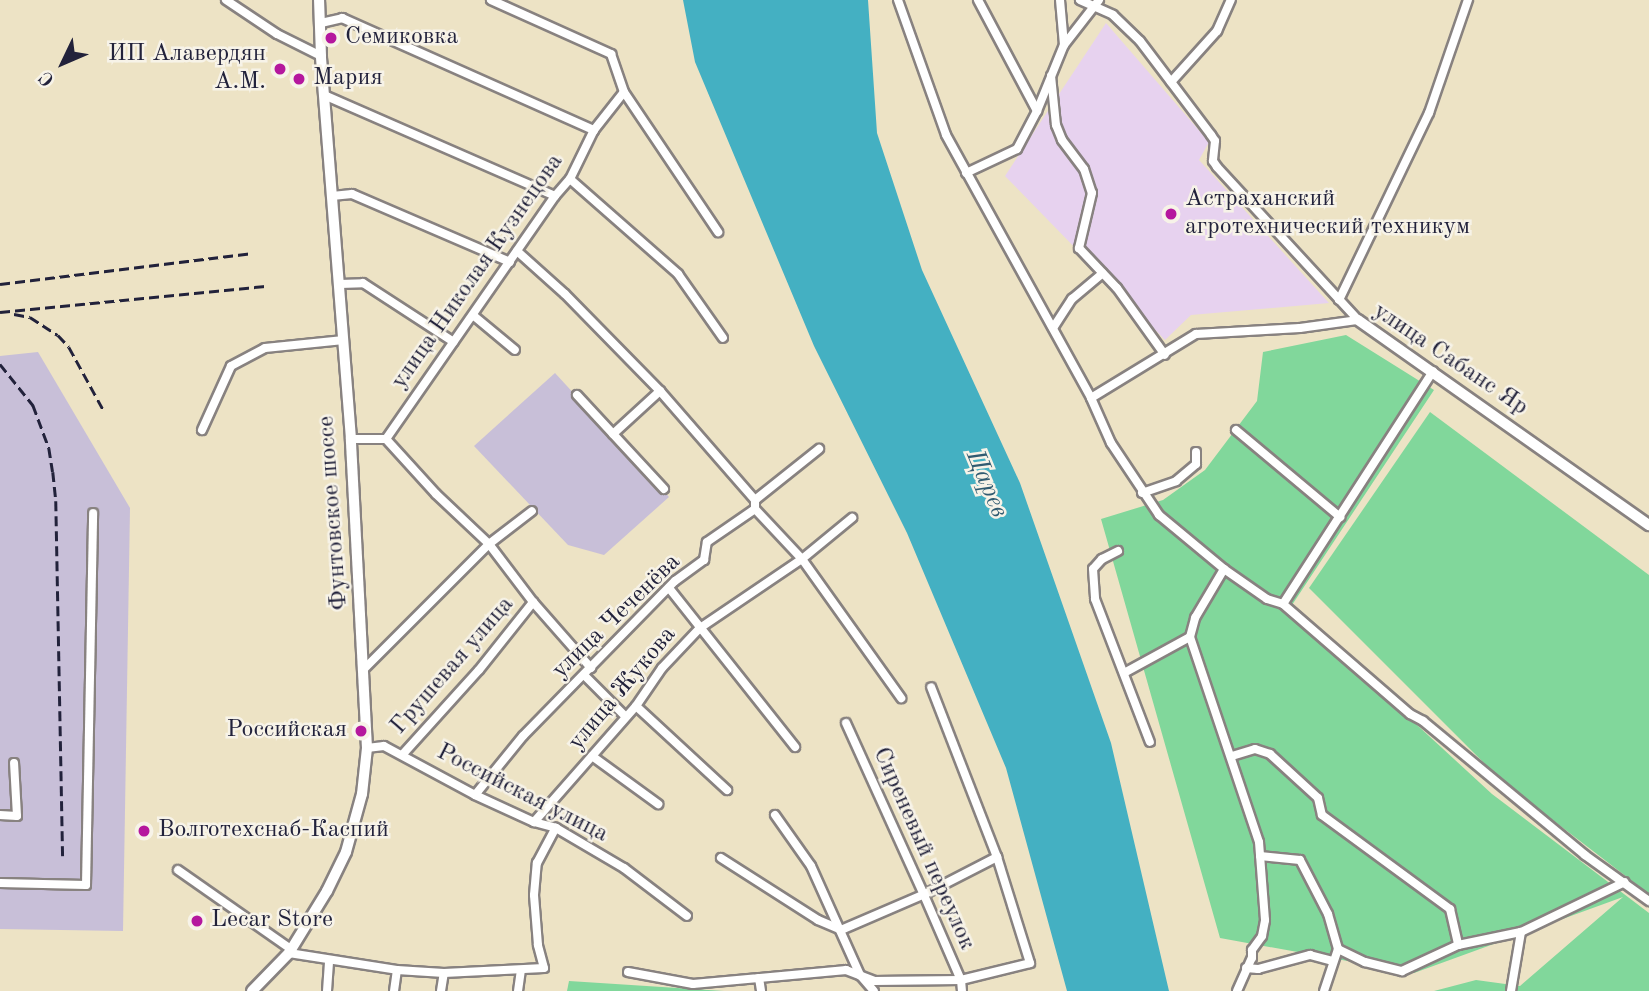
<!DOCTYPE html>
<html>
<head>
<meta charset="utf-8">
<style>
	body { margin:0 }
	#map { position:relative; width:1649px; height:991px; overflow:hidden; background:#ede3c5; font-family:"Old Standard TT",serif }
	div>[style] { position:absolute }
	[style*='--x'] { left:calc(var(--x)*1px); top:calc(var(--y)*1px); width:calc(var(--w)*1px); rotate:calc(var(--a)*1deg) }
	.built>* { inset:0; background:#e7d2ef }
	.industrial>* { inset:0; background:#c8bfd8 }
	.green>* { inset:0; background:#81d79b }
	.water>* { inset:0; background:#44b0c2 }
	.roads { filter:drop-shadow(2px 0 #888280) drop-shadow(-2px 0 #888280) drop-shadow(0 2px #888280) drop-shadow(0 -2px #888280) }
	.minor>* { height:8px; margin:-4px; padding:0 4px; transform-origin:4px; border-radius:4px; background:#fff }
	.tertiary>* { height:10px; margin:-5px; padding:0 5px; transform-origin:5px; border-radius:5px; background:#fff }
	.rail>* { height:2.5px; margin-top:-1.25px; transform-origin:0; background:repeating-linear-gradient(90deg,#22223b 0 10px,transparent 0 15px) }
	.dots>* { width:19px; height:19px; translate:-50% -50%; box-sizing:border-box; border:4px solid #f7f3e8; border-radius:50% }
	span { translate:-50% -50%; white-space:nowrap; text-align:center; line-height:1.15; -webkit-text-stroke:5px #f7f3e8; paint-order:stroke }
	.poi-label { font-size:24px; color:#22223b }
	.left { translate:0 -50%; text-align:left }
	.right { translate:-100% -50%; text-align:right }
	.street-label { font-size:24px; color:#22223b }
	.water-label { font-size:26px; color:#305b71; font-style:italic }
	.north { position:absolute; left:28px; top:28px; width:70px; height:70px; -webkit-text-stroke:5px #f7f3e8; paint-order:stroke; rotate:226deg; font-size:19px; font-weight:700; line-height:28px; text-align:center; color:#22223b }
	.north::after { content:''; display:block; margin:auto; width:24px; height:32px; background:#22223b; clip-path:polygon(50% 0,100% 100%,50% 72%,0 100%) }
</style>
</head>
<body>
<div id="map">
	<div class="built">
		<i style="clip-path:polygon(1106px 23px,1209px 142px,1199px 160px,1329px 303px,1191px 315px,1165px 340px,1005px 176px)"></i>
	</div>
	<div class="industrial">
		<i style="clip-path:polygon(38px 352px,130px 508px,123px 931px,0 929px,0 356px)"></i>
		<i style="clip-path:polygon(555px 373px,669px 497px,604px 555px,568px 545px,474px 446px)"></i>
	</div>
	<div class="green">
		<i style="clip-path:polygon(1346px 335px,1434px 390px,1290px 608px,1492px 794px,1649px 913px,1649px 991px,1434px 991px,1476px 980px,1520px 986px,1623px 897px,1414px 973px,1220px 938px,1101px 519px,1163px 500px,1205px 470px,1257px 401px,1263px 352px)"></i>
		<i style="clip-path:polygon(1430px 412px,1649px 575px,1649px 894px,1502px 781px,1309px 588px)"></i>
		<i style="clip-path:polygon(569px 981px,724px 991px,567px 991px)"></i>
	</div>
	<div class="water">
		<i style="clip-path:polygon(683px 0,868px 0,877px 133px,922px 270px,1020px 483px,1111px 743px,1169px 991px,1067px 991px,1006px 768px,907px 533px,814px 346px,695px 62px)"></i>
	</div>
	<div class="roads">
		<div class="minor">
			<i style="--x:226;--y:0;--w:61;--a:33.7"></i>
			<i style="--x:277;--y:34;--w:49;--a:26.6"></i>
			<i style="--x:491;--y:0;--w:132;--a:24.2"></i>
			<i style="--x:611;--y:54;--w:40;--a:71.1"></i>
			<i style="--x:624;--y:92;--w:169;--a:56.1"></i>
			<i style="--x:898;--y:0;--w:143;--a:70.4"></i>
			<i style="--x:946;--y:135;--w:300;--a:61.1"></i>
			<i style="--x:1091;--y:398;--w:49;--a:66"></i>
			<i style="--x:1111;--y:443;--w:87;--a:56.3"></i>
			<i style="--x:1159;--y:515;--w:85;--a:39.7"></i>
			<i style="--x:978;--y:0;--w:126;--a:62"></i>
			<i style="--x:1060;--y:0;--w:45;--a:84.9"></i>
			<i style="--x:1080;--y:0;--w:36;--a:24"></i>
			<i style="--x:1113;--y:15;--w:37;--a:44"></i>
			<i style="--x:1140;--y:41;--w:118;--a:52.9"></i>
			<i style="--x:1211;--y:135;--w:7;--a:56"></i>
			<i style="--x:1215;--y:141;--w:20;--a:96"></i>
			<i style="--x:1213;--y:161;--w:7;--a:56"></i>
			<i style="--x:1217;--y:167;--w:208;--a:47.3"></i>
			<i style="--x:321;--y:23;--w:22;--a:-13"></i>
			<i style="--x:342;--y:18;--w:276;--a:24"></i>
			<i style="--x:1051;--y:76;--w:49;--a:84.2"></i>
			<i style="--x:1056;--y:125;--w:16;--a:68"></i>
			<i style="--x:1062;--y:140;--w:36;--a:53"></i>
			<i style="--x:1084;--y:169;--w:25;--a:72"></i>
			<i style="--x:1092;--y:193;--w:57;--a:103.3"></i>
			<i style="--x:1079;--y:248;--w:55;--a:46.5"></i>
			<i style="--x:1117;--y:288;--w:82;--a:54.4"></i>
			<i style="--x:1171;--y:82;--w:69;--a:-48"></i>
			<i style="--x:1217;--y:31;--w:34;--a:-66"></i>
			<i style="--x:324;--y:95;--w:252;--a:23.6"></i>
			<i style="--x:966;--y:173;--w:56;--a:-25.2"></i>
			<i style="--x:1017;--y:149;--w:43;--a:-62.2"></i>
			<i style="--x:1037;--y:111;--w:71;--a:-67.8"></i>
			<i style="--x:1064;--y:45;--w:57;--a:-52.1"></i>
			<i style="--x:570;--y:179;--w:144;--a:41.3"></i>
			<i style="--x:678;--y:274;--w:78;--a:54.9"></i>
			<i style="--x:332;--y:196;--w:20;--a:-6"></i>
			<i style="--x:352;--y:194;--w:172;--a:23.3"></i>
			<i style="--x:517;--y:251;--w:64;--a:41.9"></i>
			<i style="--x:565;--y:294;--w:136;--a:45.6"></i>
			<i style="--x:660;--y:391;--w:145;--a:48.9"></i>
			<i style="--x:340;--y:284;--w:23;--a:-2"></i>
			<i style="--x:363;--y:283;--w:108;--a:33"></i>
			<i style="--x:1339;--y:300;--w:208;--a:-64.3"></i>
			<i style="--x:1429;--y:113;--w:120;--a:-71"></i>
			<i style="--x:474;--y:316;--w:53;--a:39.7"></i>
			<i style="--x:1053;--y:328;--w:35;--a:-57"></i>
			<i style="--x:1072;--y:299;--w:40;--a:-40"></i>
			<i style="--x:577;--y:395;--w:128;--a:47.2"></i>
			<i style="--x:1091;--y:398;--w:123;--a:-31.4"></i>
			<i style="--x:1196;--y:334;--w:104;--a:-3.3"></i>
			<i style="--x:1300;--y:328;--w:59;--a:-7.9"></i>
			<i style="--x:202;--y:430;--w:70;--a:-65.6"></i>
			<i style="--x:231;--y:366;--w:38;--a:-28"></i>
			<i style="--x:265;--y:348;--w:79;--a:-5.8"></i>
			<i style="--x:1236;--y:430;--w:136;--a:39.9"></i>
			<i style="--x:613;--y:434;--w:64;--a:-42.5"></i>
			<i style="--x:351;--y:439;--w:35;--a:0"></i>
			<i style="--x:386;--y:439;--w:74;--a:47.7"></i>
			<i style="--x:436;--y:494;--w:73;--a:43.3"></i>
			<i style="--x:489;--y:544;--w:73;--a:52.8"></i>
			<i style="--x:533;--y:602;--w:88;--a:48.7"></i>
			<i style="--x:386;--y:439;--w:296;--a:-55.2"></i>
			<i style="--x:555;--y:196;--w:23;--a:-49"></i>
			<i style="--x:570;--y:179;--w:55;--a:-63.9"></i>
			<i style="--x:594;--y:130;--w:48;--a:-51.7"></i>
			<i style="--x:1142;--y:493;--w:36;--a:-19"></i>
			<i style="--x:1176;--y:481;--w:26;--a:-40"></i>
			<i style="--x:1196;--y:464;--w:12;--a:-90"></i>
			<i style="--x:755;--y:509;--w:69;--a:46.8"></i>
			<i style="--x:802;--y:559;--w:171;--a:54.5"></i>
			<i style="--x:1118;--y:551;--w:18;--a:153"></i>
			<i style="--x:1102;--y:559;--w:13;--a:132"></i>
			<i style="--x:1093;--y:569;--w:30;--a:86"></i>
			<i style="--x:1095;--y:599;--w:153;--a:69"></i>
			<i style="--x:669;--y:588;--w:203;--a:51.6"></i>
			<i style="--x:1283;--y:604;--w:277;--a:-57.2"></i>
			<i style="--x:365;--y:668;--w:175;--a:-45"></i>
			<i style="--x:489;--y:544;--w:54;--a:-37.5"></i>
			<i style="--x:1124;--y:673;--w:75;--a:-28.6"></i>
			<i style="--x:584;--y:675;--w:59;--a:45"></i>
			<i style="--x:636;--y:706;--w:124;--a:42.7"></i>
			<i style="--x:846;--y:723;--w:189;--a:65.6"></i>
			<i style="--x:924;--y:895;--w:93;--a:66.5"></i>
			<i style="--x:961;--y:980;--w:11;--a:85"></i>
			<i style="--x:367;--y:748;--w:17;--a:-7"></i>
			<i style="--x:384;--y:746;--w:103;--a:28.3"></i>
			<i style="--x:475;--y:795;--w:65;--a:24.6"></i>
			<i style="--x:534;--y:822;--w:23;--a:15"></i>
			<i style="--x:556;--y:828;--w:79;--a:30.5"></i>
			<i style="--x:624;--y:868;--w:79;--a:37.3"></i>
			<i style="--x:403;--y:754;--w:113;--a:-47.9"></i>
			<i style="--x:479;--y:670;--w:87;--a:-51.5"></i>
			<i style="--x:592;--y:756;--w:82;--a:36"></i>
			<i style="--x:1232;--y:756;--w:24;--a:-17"></i>
			<i style="--x:1255;--y:749;--w:16;--a:18"></i>
			<i style="--x:1270;--y:754;--w:65;--a:42.5"></i>
			<i style="--x:1318;--y:798;--w:17;--a:77"></i>
			<i style="--x:1322;--y:815;--w:159;--a:36.3"></i>
			<i style="--x:1450;--y:909;--w:37;--a:77"></i>
			<i style="--x:475;--y:795;--w:76;--a:-50.9"></i>
			<i style="--x:523;--y:736;--w:217;--a:-45.6"></i>
			<i style="--x:675;--y:581;--w:36;--a:-36"></i>
			<i style="--x:704;--y:560;--w:18;--a:-81"></i>
			<i style="--x:707;--y:542;--w:58;--a:-34.5"></i>
			<i style="--x:755;--y:509;--w:9;--a:-90"></i>
			<i style="--x:755;--y:500;--w:82;--a:-38.6"></i>
			<i style="--x:0;--y:815;--w:17;--a:3"></i>
			<i style="--x:17;--y:816;--w:53;--a:-93.2"></i>
			<i style="--x:775;--y:815;--w:62;--a:54.8"></i>
			<i style="--x:811;--y:866;--w:120;--a:65.8"></i>
			<i style="--x:860;--y:975;--w:21;--a:49"></i>
			<i style="--x:534;--y:822;--w:154;--a:-48.7"></i>
			<i style="--x:636;--y:706;--w:46;--a:-55.6"></i>
			<i style="--x:662;--y:668;--w:55;--a:-46.5"></i>
			<i style="--x:700;--y:628;--w:123;--a:-34.1"></i>
			<i style="--x:802;--y:559;--w:65;--a:-39.4"></i>
			<i style="--x:1260;--y:856;--w:40;--a:5.7"></i>
			<i style="--x:1300;--y:860;--w:61;--a:62.6"></i>
			<i style="--x:1328;--y:914;--w:36;--a:74"></i>
			<i style="--x:1338;--y:949;--w:44;--a:108.4"></i>
			<i style="--x:721;--y:858;--w:115;--a:32.6"></i>
			<i style="--x:818;--y:920;--w:25;--a:23"></i>
			<i style="--x:841;--y:930;--w:94;--a:-23.3"></i>
			<i style="--x:927;--y:893;--w:79;--a:-27.2"></i>
			<i style="--x:178;--y:870;--w:138;--a:35"></i>
			<i style="--x:0;--y:883;--w:86;--a:1.3"></i>
			<i style="--x:86;--y:885;--w:372;--a:-88.9"></i>
			<i style="--x:1338;--y:949;--w:30;--a:26"></i>
			<i style="--x:1365;--y:962;--w:38;--a:14"></i>
			<i style="--x:1402;--y:971;--w:62;--a:-24.9"></i>
			<i style="--x:1458;--y:945;--w:64;--a:-11.7"></i>
			<i style="--x:1521;--y:932;--w:115;--a:-25.7"></i>
			<i style="--x:289;--y:953;--w:109;--a:8.9"></i>
			<i style="--x:397;--y:970;--w:47;--a:3.7"></i>
			<i style="--x:444;--y:973;--w:100;--a:-2.9"></i>
			<i style="--x:544;--y:968;--w:24;--a:-105"></i>
			<i style="--x:538;--y:945;--w:50;--a:-94.6"></i>
			<i style="--x:534;--y:895;--w:32;--a:-85"></i>
			<i style="--x:537;--y:863;--w:40;--a:-62"></i>
			<i style="--x:1246;--y:968;--w:12;--a:5"></i>
			<i style="--x:1258;--y:969;--w:54;--a:-15.1"></i>
			<i style="--x:1310;--y:955;--w:24;--a:15"></i>
			<i style="--x:628;--y:972;--w:66;--a:10.5"></i>
			<i style="--x:693;--y:984;--w:154;--a:-5.2"></i>
			<i style="--x:846;--y:970;--w:30;--a:21"></i>
			<i style="--x:874;--y:981;--w:87;--a:-0.7"></i>
			<i style="--x:961;--y:980;--w:71;--a:-13.8"></i>
			<i style="--x:1030;--y:963;--w:111;--a:-107.3"></i>
			<i style="--x:997;--y:857;--w:182;--a:-111.2"></i>
			<i style="--x:759;--y:978;--w:13;--a:81"></i>
			<i style="--x:327;--y:991;--w:31;--a:-86"></i>
			<i style="--x:394;--y:991;--w:21;--a:-82"></i>
			<i style="--x:441;--y:991;--w:18;--a:-81"></i>
			<i style="--x:518;--y:991;--w:21;--a:-82"></i>
			<i style="--x:1237;--y:991;--w:36;--a:-66"></i>
			<i style="--x:1252;--y:958;--w:8;--a:-90"></i>
			<i style="--x:1252;--y:950;--w:17;--a:-54"></i>
			<i style="--x:1262;--y:936;--w:16;--a:-79"></i>
			<i style="--x:1265;--y:920;--w:78;--a:-94.4"></i>
			<i style="--x:1259;--y:842;--w:216;--a:-108.6"></i>
			<i style="--x:1190;--y:637;--w:20;--a:-75"></i>
			<i style="--x:1195;--y:618;--w:57;--a:-59.4"></i>
			<i style="--x:1224;--y:569;--w:52;--a:34.9"></i>
			<i style="--x:1267;--y:599;--w:17;--a:17"></i>
			<i style="--x:1283;--y:604;--w:168;--a:40.9"></i>
			<i style="--x:1410;--y:714;--w:15;--a:28"></i>
			<i style="--x:1423;--y:721;--w:210;--a:39.6"></i>
			<i style="--x:1585;--y:855;--w:79;--a:35.7"></i>
			<i style="--x:1511;--y:991;--w:60;--a:-80.4"></i>
		</div>
		<div class="tertiary">
			<i style="--x:1358;--y:320;--w:356;--a:35.2"></i>
			<i style="--x:252;--y:991;--w:53;--a:-45.8"></i>
			<i style="--x:289;--y:953;--w:73;--a:-58.5"></i>
			<i style="--x:327;--y:891;--w:43;--a:-64"></i>
			<i style="--x:346;--y:852;--w:60;--a:-74.6"></i>
			<i style="--x:362;--y:794;--w:46;--a:-83.8"></i>
			<i style="--x:367;--y:748;--w:309;--a:-93"></i>
			<i style="--x:351;--y:439;--w:384;--a:-94.5"></i>
			<i style="--x:321;--y:56;--w:56;--a:-92"></i>
		</div>
	</div>
	<div class="rail">
		<i style="--x:0;--y:284;--w:253;--a:-7"></i>
		<i style="--x:0;--y:312;--w:267;--a:-5.6"></i>
		<i style="--x:14;--y:314;--w:16;--a:11"></i>
		<i style="--x:30;--y:317;--w:33;--a:33"></i>
		<i style="--x:58;--y:335;--w:16;--a:47"></i>
		<i style="--x:69;--y:347;--w:73;--a:61.3"></i>
		<i style="--x:0;--y:364;--w:53;--a:51.2"></i>
		<i style="--x:33;--y:405;--w:46;--a:69.6"></i>
		<i style="--x:49;--y:448;--w:24;--a:81"></i>
		<i style="--x:53;--y:472;--w:29;--a:84"></i>
		<i style="--x:56;--y:501;--w:360;--a:88.9"></i>
	</div>
	<div class="dots">
		<i style="left:331px;top:38px;background:#b5179e"></i>
		<i style="left:280px;top:69px;background:#b5179e"></i>
		<i style="left:299px;top:79px;background:#b5179e"></i>
		<i style="left:1171px;top:214px;background:#b5179e"></i>
		<i style="left:361px;top:731px;background:#b5179e"></i>
		<i style="left:144px;top:831px;background:#b5179e"></i>
		<i style="left:197px;top:921px;background:#b5179e"></i>
	</div>
	<div class="poi-label">
		<span class="left" style="left:345px;top:38px">Семиковка</span>
		<span class="right" style="left:266px;top:69px">ИП Алавердян<br>А.М.</span>
		<span class="left" style="left:313px;top:79px">Мария</span>
		<span class="left" style="left:1185px;top:214px">Астраханский<br>агротехнический техникум</span>
		<span class="right" style="left:347px;top:731px">Российская</span>
		<span class="left" style="left:158px;top:831px">Волготехснаб-Каспий</span>
		<span class="left" style="left:211px;top:921px">Lecar Store</span>
	</div>
	<div class="street-label">
		<span style="left:478px;top:272px;rotate:-55deg">улица Николая Кузнецова</span>
		<span style="left:1450px;top:360px;rotate:34deg">улица Сабанс Яр</span>
		<span style="left:334px;top:513px;rotate:-94deg">Фунтовское шоссе</span>
		<span style="left:617px;top:617px;rotate:-44deg">улица Чеченёва</span>
		<span style="left:453px;top:666px;rotate:-49deg">Грушевая улица</span>
		<span style="left:623px;top:689px;rotate:-50deg">улица Жукова</span>
		<span style="left:522px;top:794px;rotate:27deg">Российская улица</span>
		<span style="left:923px;top:849px;rotate:66deg">Сиреневый переулок</span>
	</div>
	<div class="water-label">
		<span style="left:986px;top:484px;rotate:67deg">Царев</span>
	</div>
	<div class="north">С</div>
</div>
</body>
</html>
